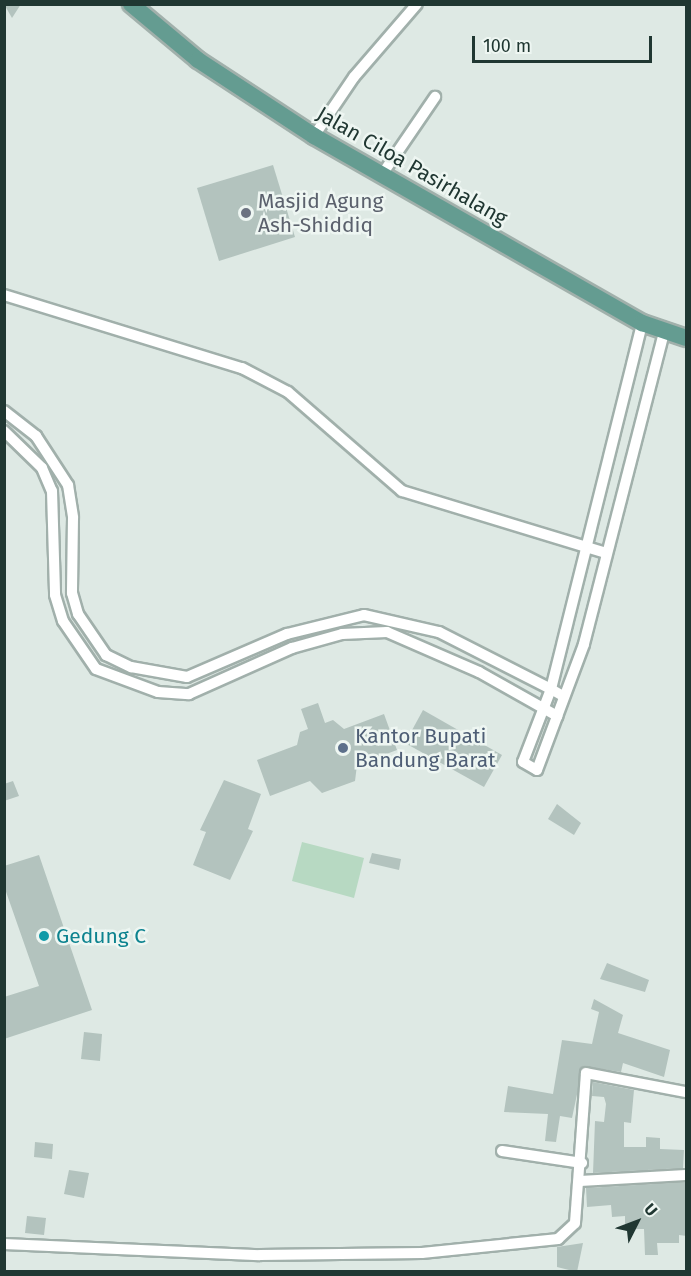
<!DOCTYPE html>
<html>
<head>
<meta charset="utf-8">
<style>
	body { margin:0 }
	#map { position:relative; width:691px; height:1276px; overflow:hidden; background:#dee9e4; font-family:"Fira Sans",sans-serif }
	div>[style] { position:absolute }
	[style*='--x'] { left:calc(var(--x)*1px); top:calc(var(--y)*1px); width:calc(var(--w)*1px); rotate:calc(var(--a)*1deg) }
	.green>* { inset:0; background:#b7d9c2 }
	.building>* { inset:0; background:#b3c3be }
	.roads { filter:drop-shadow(2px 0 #a1b0ab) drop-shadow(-2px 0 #a1b0ab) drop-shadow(0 2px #a1b0ab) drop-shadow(0 -2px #a1b0ab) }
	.minor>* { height:10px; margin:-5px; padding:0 5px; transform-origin:5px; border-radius:5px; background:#fff }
	.primary>* { height:16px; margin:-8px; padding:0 8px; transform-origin:8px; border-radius:8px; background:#649c91 }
	.dots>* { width:16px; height:16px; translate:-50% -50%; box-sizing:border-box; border:3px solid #eef6f2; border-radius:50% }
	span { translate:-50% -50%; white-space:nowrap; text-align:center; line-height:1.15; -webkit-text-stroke:5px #eef6f2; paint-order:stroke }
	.street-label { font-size:21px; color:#203732 }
	.worship-label { font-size:21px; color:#5b616d }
	.left { translate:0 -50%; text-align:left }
	.service-label { font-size:21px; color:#4e5e75 }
	.culture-label { font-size:21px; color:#0d838f }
	.frame { position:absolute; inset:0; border:6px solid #203732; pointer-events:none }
	.north { position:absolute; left:607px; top:1192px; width:60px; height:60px; -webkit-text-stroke:4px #eef6f2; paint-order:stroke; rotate:48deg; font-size:16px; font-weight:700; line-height:24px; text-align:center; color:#203732 }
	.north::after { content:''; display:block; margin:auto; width:21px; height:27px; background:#203732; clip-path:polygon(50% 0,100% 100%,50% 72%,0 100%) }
	.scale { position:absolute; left:472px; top:36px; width:180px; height:27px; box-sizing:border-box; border:3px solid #203732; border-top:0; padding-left:8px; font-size:18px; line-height:21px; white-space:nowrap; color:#203732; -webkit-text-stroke:4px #eef6f2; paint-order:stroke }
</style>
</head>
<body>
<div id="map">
	<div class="green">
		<i style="clip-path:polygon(302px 842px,364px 858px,354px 898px,292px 881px)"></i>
	</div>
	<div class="building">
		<i style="clip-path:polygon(4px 4px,21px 4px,12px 18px)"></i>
		<i style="clip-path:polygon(273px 165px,295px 237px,219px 261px,197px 188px)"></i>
		<i style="clip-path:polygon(318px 703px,325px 723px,333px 720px,344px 729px,384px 714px,397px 750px,357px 765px,355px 781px,322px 793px,310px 781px,270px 796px,257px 760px,297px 745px,300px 732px,308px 729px,301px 709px)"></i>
		<i style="clip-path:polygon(423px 710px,502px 755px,484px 787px,405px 743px)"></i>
		<i style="clip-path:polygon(224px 780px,261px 794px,248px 829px,253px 831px,230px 880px,193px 865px,206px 832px,200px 830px)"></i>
		<i style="clip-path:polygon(13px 781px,19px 796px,4px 801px,4px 784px)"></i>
		<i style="clip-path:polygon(557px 804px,581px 823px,574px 835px,548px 819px)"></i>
		<i style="clip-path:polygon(372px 853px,401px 859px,399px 870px,369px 863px)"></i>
		<i style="clip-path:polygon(39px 855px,92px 1010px,4px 1039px,4px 997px,39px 986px,4px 886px,4px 866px)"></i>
		<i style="clip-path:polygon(607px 963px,649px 980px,645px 992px,600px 979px)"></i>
		<i style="clip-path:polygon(594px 999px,623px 1015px,618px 1033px,670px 1050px,664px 1077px,623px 1063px,621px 1072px,583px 1066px,572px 1118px,560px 1116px,556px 1142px,545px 1141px,548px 1114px,504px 1112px,508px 1086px,553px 1094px,562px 1040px,592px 1044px,599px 1012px,591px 1009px)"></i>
		<i style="clip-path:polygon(84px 1032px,102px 1034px,100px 1061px,81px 1059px)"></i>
		<i style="clip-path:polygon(593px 1082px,634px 1090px,631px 1123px,624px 1122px,624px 1147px,646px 1147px,646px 1137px,660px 1138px,660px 1149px,684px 1150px,683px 1168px,593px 1173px,595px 1121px,604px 1122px,606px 1104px,604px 1097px,592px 1096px)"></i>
		<i style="clip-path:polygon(35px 1142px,53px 1144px,52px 1159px,34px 1157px)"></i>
		<i style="clip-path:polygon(69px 1170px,89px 1173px,84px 1198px,64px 1194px)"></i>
		<i style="clip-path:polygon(687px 1182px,687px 1236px,679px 1235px,679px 1243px,657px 1243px,658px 1255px,645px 1255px,644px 1229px,625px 1229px,625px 1216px,612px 1217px,611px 1205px,587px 1207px,586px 1188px)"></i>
		<i style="clip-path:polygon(27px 1216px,46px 1218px,44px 1235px,25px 1233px)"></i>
		<i style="clip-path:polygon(583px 1243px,577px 1272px,557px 1267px,557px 1247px)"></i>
	</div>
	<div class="roads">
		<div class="minor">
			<i style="--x:314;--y:136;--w:71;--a:-55.9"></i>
			<i style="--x:354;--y:77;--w:96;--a:-49.2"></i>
			<i style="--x:381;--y:176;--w:96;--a:-55.6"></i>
			<i style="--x:4;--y:295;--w:249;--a:17.1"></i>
			<i style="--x:242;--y:368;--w:52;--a:27.6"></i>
			<i style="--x:288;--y:392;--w:151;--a:41"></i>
			<i style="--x:402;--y:491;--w:213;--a:16.9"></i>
			<i style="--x:4;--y:411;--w:41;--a:38"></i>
			<i style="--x:36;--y:436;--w:59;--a:56.9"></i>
			<i style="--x:68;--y:485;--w:33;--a:81"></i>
			<i style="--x:73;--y:518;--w:75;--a:90.8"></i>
			<i style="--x:72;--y:593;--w:22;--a:74"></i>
			<i style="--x:78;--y:614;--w:50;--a:55.7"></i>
			<i style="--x:106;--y:655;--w:28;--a:26"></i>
			<i style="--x:131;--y:667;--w:57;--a:10.1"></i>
			<i style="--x:187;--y:677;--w:109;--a:-23.3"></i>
			<i style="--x:287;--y:634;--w:79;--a:-13.9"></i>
			<i style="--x:364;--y:615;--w:77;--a:12.8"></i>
			<i style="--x:439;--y:632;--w:126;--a:27"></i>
			<i style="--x:551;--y:689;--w:377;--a:-76"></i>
			<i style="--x:4;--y:431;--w:53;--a:44.2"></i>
			<i style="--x:42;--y:468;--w:25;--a:67"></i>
			<i style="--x:52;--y:491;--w:104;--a:88.3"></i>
			<i style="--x:55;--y:595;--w:27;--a:73"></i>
			<i style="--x:63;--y:621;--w:58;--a:55.5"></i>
			<i style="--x:96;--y:669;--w:66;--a:20.4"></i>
			<i style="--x:158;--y:692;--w:31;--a:4"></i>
			<i style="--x:189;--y:694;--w:113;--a:-24.1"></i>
			<i style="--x:292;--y:648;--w:52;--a:-15.6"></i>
			<i style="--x:342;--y:634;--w:45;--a:-2.5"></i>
			<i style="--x:387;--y:632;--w:100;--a:23.5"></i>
			<i style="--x:479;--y:672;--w:90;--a:29.4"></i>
			<i style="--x:563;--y:696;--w:14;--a:-150"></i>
			<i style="--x:551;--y:689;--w:78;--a:111"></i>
			<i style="--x:523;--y:762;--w:16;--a:30"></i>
			<i style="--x:537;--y:770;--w:134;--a:-69.5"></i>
			<i style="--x:584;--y:644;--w:321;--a:-75.6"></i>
			<i style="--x:502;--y:1151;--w:81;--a:8.5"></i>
			<i style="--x:580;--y:1181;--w:106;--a:-3.2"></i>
			<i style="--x:4;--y:1244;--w:256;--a:2.5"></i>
			<i style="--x:260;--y:1255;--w:162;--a:-0.7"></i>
			<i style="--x:422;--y:1253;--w:137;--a:-5.9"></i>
			<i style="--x:558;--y:1239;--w:23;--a:-43"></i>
			<i style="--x:575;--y:1223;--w:150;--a:-85.8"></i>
			<i style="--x:586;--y:1073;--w:102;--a:10.8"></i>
		</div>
		<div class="primary">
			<i style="--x:131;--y:4;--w:87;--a:39.9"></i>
			<i style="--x:198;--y:60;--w:139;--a:33.2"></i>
			<i style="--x:314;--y:136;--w:378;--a:29.7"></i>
			<i style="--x:642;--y:323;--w:46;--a:18.8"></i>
		</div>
	</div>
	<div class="dots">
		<i style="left:246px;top:213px;background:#6b7280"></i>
		<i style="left:343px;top:748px;background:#5c6f8a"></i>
		<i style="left:44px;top:936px;background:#0f9aa8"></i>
	</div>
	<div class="street-label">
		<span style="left:412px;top:166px;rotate:30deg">Jalan Ciloa Pasirhalang</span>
	</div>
	<div class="worship-label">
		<span class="left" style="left:258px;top:213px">Masjid Agung<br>Ash-Shiddiq</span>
	</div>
	<div class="service-label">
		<span class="left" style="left:355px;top:748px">Kantor Bupati<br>Bandung Barat</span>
	</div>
	<div class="culture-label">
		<span class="left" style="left:56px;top:936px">Gedung C</span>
	</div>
	<div class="frame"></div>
	<div class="north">U</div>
	<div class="scale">100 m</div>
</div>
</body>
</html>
